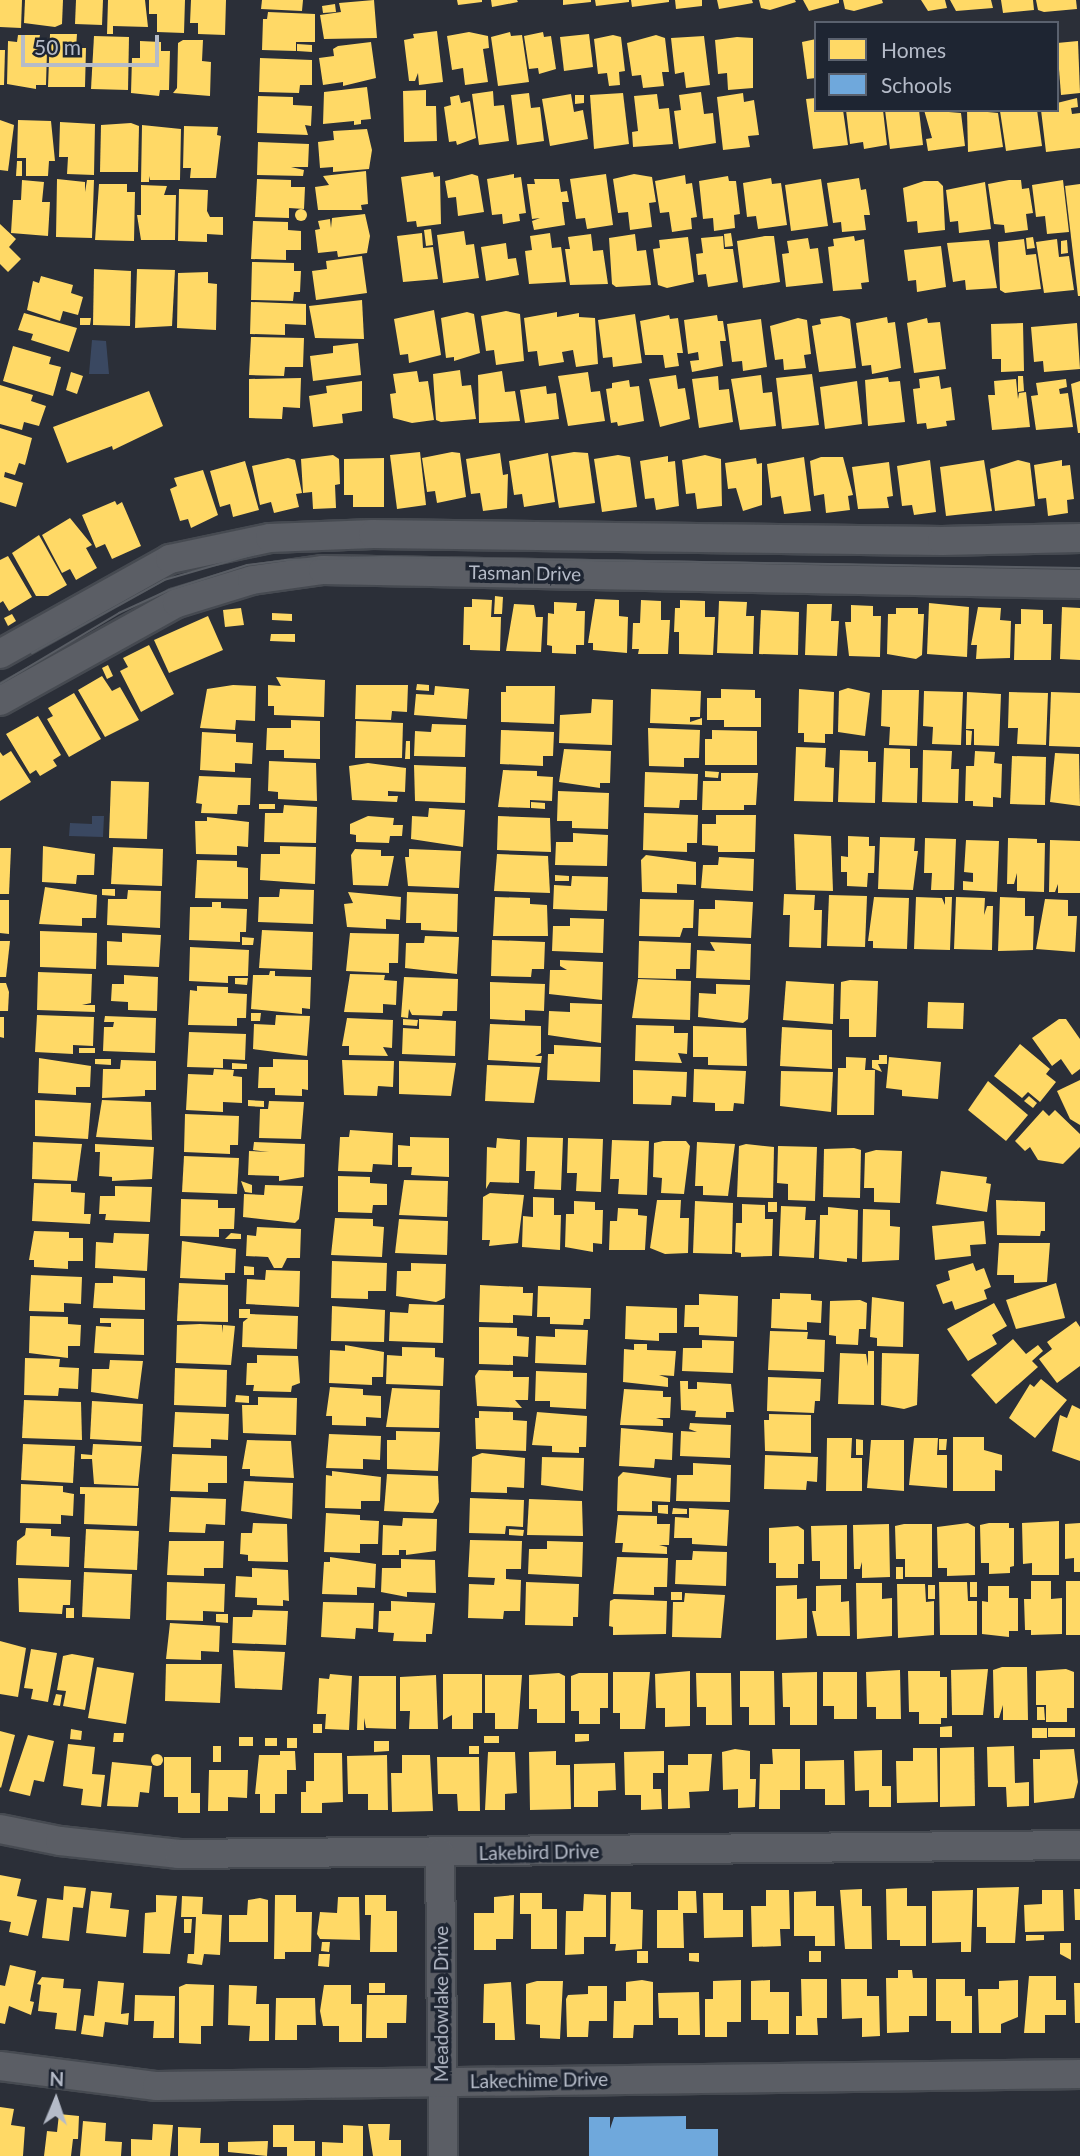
<!DOCTYPE html>
<html>
<head>
<meta charset="utf-8">
<style>
	body { margin:0 }
	#map { position:relative; width:1080px; height:2156px; overflow:hidden; background:#2b2f38; font-family:Lato,sans-serif }
	div>[style] { position:absolute }
	[style*='--x'] { left:calc(var(--x)*1px); top:calc(var(--y)*1px); width:calc(var(--w)*1px); rotate:calc(var(--a)*1deg) }
	.water>* { inset:0; background:#3a4861 }
	.homes>* { inset:0; background:#ffd966 }
	.round { border-radius:50% }
	.schools>* { inset:0; background:#6fa8dc }
	.roads { filter:drop-shadow(2px 0 #464a51) drop-shadow(-2px 0 #464a51) drop-shadow(0 2px #464a51) drop-shadow(0 -2px #464a51) }
	.minor>* { height:28px; margin:-14px; padding:0 14px; transform-origin:14px; border-radius:14px; background:#5b5e65 }
	.tram>* { height:2px; margin:-1px; padding:0 1px; transform-origin:1px; border-radius:1px; background:#595d64 }
	span { translate:-50% -50%; white-space:nowrap; text-align:center; line-height:1.15; -webkit-text-stroke:7px #1e2532; paint-order:stroke }
	.street-label { font-size:19px; color:#b5bbc8 }
	.legend { position:absolute; left:814px; top:21px; width:245px; height:91px; box-sizing:border-box; background:#1e2532; border:2px solid #5a616e; margin:0; padding:9px 12px; list-style:none; font-size:21px; color:#b5bbc8 }
	.legend li { display:flex; align-items:center; gap:14px; height:35px }
	.legend b { width:35px; border:2px solid #5a616e }
	.north { position:absolute; left:21px; top:2065px; width:70px; height:70px; -webkit-text-stroke:5px #1e2532; paint-order:stroke; rotate:2deg; font-size:19px; font-weight:700; line-height:28px; text-align:center; color:#b5bbc8 }
	.north::after { content:''; display:block; margin:auto; width:24px; height:32px; background:#b5bbc8; clip-path:polygon(50% 0,100% 100%,50% 72%,0 100%) }
	.scale { position:absolute; left:21px; top:35px; width:138px; height:32px; box-sizing:border-box; border:4px solid #b5bbc8; border-top:0; padding-left:9px; font-size:21px; line-height:24px; white-space:nowrap; color:#b5bbc8; -webkit-text-stroke:5px #1e2532; paint-order:stroke }
</style>
</head>
<body>
<div id="map">
	<div class="water">
		<i style="clip-path:polygon(92px 340px,106px 341px,109px 374px,89px 374px)"></i>
		<i style="clip-path:polygon(92px 816px,104px 816px,103px 837px,69px 836px,70px 823px,92px 824px)"></i>
	</div>
	<div class="homes">
		<i style="clip-path:polygon(0 0,22px 0,21px 28px,0 27px)"></i>
		<i style="clip-path:polygon(25px 0,63px 0,62px 24px,55px 27px,24px 23px)"></i>
		<i style="clip-path:polygon(76px 0,103px 0,102px 25px,75px 24px)"></i>
		<i style="clip-path:polygon(108px 0,145px 0,148px 27px,113px 26px,113px 34px,107px 34px)"></i>
		<i style="clip-path:polygon(149px 0,185px 0,184px 33px,157px 32px,157px 14px,149px 14px)"></i>
		<i style="clip-path:polygon(191px 0,226px 0,225px 35px,198px 34px,198px 23px,190px 23px)"></i>
		<i style="clip-path:polygon(262px 0,303px 0,302px 11px,261px 9px)"></i>
		<i style="clip-path:polygon(374px 0,377px 38px,324px 39px,320px 15px,341px 12px,339px 3px)"></i>
		<i style="clip-path:polygon(457px 0,482px 0,482px 2px,458px 5px)"></i>
		<i style="clip-path:polygon(491px 0,517px 0,518px 2px,492px 7px)"></i>
		<i style="clip-path:polygon(563px 0,591px 0,591px 2px,563px 5px)"></i>
		<i style="clip-path:polygon(595px 0,629px 0,629px 2px,596px 6px)"></i>
		<i style="clip-path:polygon(631px 0,669px 0,669px 2px,632px 7px)"></i>
		<i style="clip-path:polygon(675px 0,702px 0,702px 6px,676px 9px)"></i>
		<i style="clip-path:polygon(717px 0,752px 0,753px 3px,719px 9px)"></i>
		<i style="clip-path:polygon(759px 0,795px 0,796px 2px,770px 10px,761px 8px)"></i>
		<i style="clip-path:polygon(803px 0,839px 0,839px 3px,809px 11px)"></i>
		<i style="clip-path:polygon(843px 0,882px 0,883px 3px,854px 11px,845px 9px)"></i>
		<i style="clip-path:polygon(921px 0,945px 0,947px 8px,928px 11px)"></i>
		<i style="clip-path:polygon(950px 0,991px 0,993px 8px,956px 11px)"></i>
		<i style="clip-path:polygon(1001px 0,1033px 0,1034px 10px,1003px 13px)"></i>
		<i style="clip-path:polygon(1036px 0,1076px 0,1077px 9px,1044px 12px,1038px 10px)"></i>
		<i style="clip-path:polygon(335px 4px,336px 12px,323px 13px,322px 6px)"></i>
		<i style="clip-path:polygon(268px 12px,315px 14px,315px 42px,296px 42px,296px 51px,262px 50px,263px 19px,267px 19px)"></i>
		<i style="clip-path:polygon(437px 31px,443px 82px,419px 85px,418px 73px,415px 81px,409px 81px,404px 40px,414px 38px,413px 34px)"></i>
		<i style="clip-path:polygon(469px 32px,488px 36px,489px 48px,483px 49px,488px 82px,465px 85px,463px 68px,452px 70px,447px 36px)"></i>
		<i style="clip-path:polygon(510px 32px,511px 36px,522px 35px,529px 82px,498px 86px,491px 37px)"></i>
		<i style="clip-path:polygon(543px 32px,544px 37px,551px 36px,556px 69px,539px 74px,538px 68px,529px 69px,524px 36px)"></i>
		<i style="clip-path:polygon(50px 34px,77px 34px,76px 48px,86px 48px,85px 87px,48px 87px)"></i>
		<i style="clip-path:polygon(589px 34px,593px 67px,564px 71px,560px 37px)"></i>
		<i style="clip-path:polygon(18px 35px,40px 35px,37px 51px,47px 51px,46px 85px,36px 85px,36px 89px,7px 84px,8px 41px,17px 42px)"></i>
		<i style="clip-path:polygon(613px 35px,621px 37px,625px 71px,619px 72px,620px 85px,609px 86px,607px 73px,598px 74px,594px 39px)"></i>
		<i style="clip-path:polygon(656px 35px,665px 38px,669px 72px,662px 72px,664px 86px,643px 88px,641px 75px,632px 76px,627px 43px)"></i>
		<i style="clip-path:polygon(94px 36px,129px 37px,128px 90px,91px 89px)"></i>
		<i style="clip-path:polygon(704px 36px,710px 85px,686px 88px,684px 72px,675px 74px,671px 38px)"></i>
		<i style="clip-path:polygon(737px 37px,753px 38px,753px 88px,728px 90px,727px 73px,718px 74px,715px 40px)"></i>
		<i style="clip-path:polygon(816px 39px,816px 78px,807px 79px,802px 42px)"></i>
		<i style="clip-path:polygon(183px 40px,203px 40px,202px 61px,211px 62px,210px 96px,173px 93px,177px 88px,178px 43px)"></i>
		<i style="clip-path:polygon(140px 41px,161px 42px,161px 51px,170px 51px,169px 90px,160px 90px,159px 96px,131px 93px,132px 58px,140px 58px)"></i>
		<i style="clip-path:polygon(1078px 41px,1080px 93px,1061px 95px,1057px 43px)"></i>
		<i style="clip-path:polygon(371px 42px,376px 78px,343px 86px,343px 82px,323px 85px,319px 58px,334px 56px,333px 49px,338px 46px)"></i>
		<i style="clip-path:polygon(297px 44px,312px 45px,312px 52px,297px 51px)"></i>
		<i style="clip-path:polygon(0 50px,5px 50px,4px 85px,0 85px)"></i>
		<i style="clip-path:polygon(260px 58px,312px 60px,312px 85px,300px 85px,299px 93px,259px 92px)"></i>
		<i style="clip-path:polygon(367px 87px,371px 119px,361px 120px,361px 124px,354px 125px,354px 121px,323px 124px,324px 92px)"></i>
		<i style="clip-path:polygon(426px 90px,426px 106px,436px 106px,437px 141px,404px 142px,403px 91px)"></i>
		<i style="clip-path:polygon(493px 91px,494px 106px,504px 105px,509px 141px,479px 145px,472px 94px)"></i>
		<i style="clip-path:polygon(701px 92px,704px 114px,713px 113px,716px 143px,679px 149px,674px 111px,681px 110px,679px 95px)"></i>
		<i style="clip-path:polygon(529px 93px,531px 108px,540px 107px,544px 141px,517px 145px,511px 95px)"></i>
		<i style="clip-path:polygon(623px 93px,629px 144px,594px 149px,590px 95px)"></i>
		<i style="clip-path:polygon(743px 93px,744px 102px,754px 100px,759px 135px,748px 136px,750px 147px,723px 150px,717px 97px)"></i>
		<i style="clip-path:polygon(571px 94px,574px 112px,583px 110px,588px 139px,550px 146px,542px 99px)"></i>
		<i style="clip-path:polygon(657px 94px,659px 109px,669px 108px,673px 144px,633px 147px,632px 132px,638px 131px,634px 96px)"></i>
		<i style="clip-path:polygon(459px 95px,461px 103px,470px 101px,476px 138px,457px 145px,456px 141px,449px 142px,444px 107px,451px 105px,450px 97px)"></i>
		<i style="clip-path:polygon(575px 95px,584px 95px,584px 103px,575px 104px)"></i>
		<i style="clip-path:polygon(258px 96px,293px 97px,293px 105px,312px 106px,311px 126px,305px 125px,308px 135px,257px 133px)"></i>
		<i style="clip-path:polygon(816px 98px,816px 110px,843px 110px,848px 145px,813px 149px,806px 99px)"></i>
		<i style="clip-path:polygon(1077px 98px,1078px 107px,1071px 108px,1072px 114px,1080px 113px,1080px 148px,1046px 152px,1041px 110px,1057px 110px,1057px 103px)"></i>
		<i style="clip-path:polygon(846px 110px,883px 110px,887px 145px,864px 149px,863px 142px,850px 144px)"></i>
		<i style="clip-path:polygon(885px 110px,919px 110px,923px 145px,890px 149px)"></i>
		<i style="clip-path:polygon(924px 110px,961px 113px,965px 146px,928px 151px,926px 139px,932px 138px)"></i>
		<i style="clip-path:polygon(967px 110px,998px 113px,1003px 147px,968px 152px)"></i>
		<i style="clip-path:polygon(1037px 110px,1042px 146px,1006px 151px,1000px 111px)"></i>
		<i style="clip-path:polygon(0 120px,14px 125px,8px 171px,0 170px)"></i>
		<i style="clip-path:polygon(18px 120px,51px 121px,55px 161px,49px 161px,48px 176px,26px 176px,26px 158px,17px 158px)"></i>
		<i style="clip-path:polygon(60px 122px,95px 124px,94px 175px,67px 174px,68px 157px,59px 157px)"></i>
		<i style="clip-path:polygon(131px 123px,139px 126px,138px 172px,100px 172px,101px 125px)"></i>
		<i style="clip-path:polygon(142px 125px,181px 129px,180px 180px,150px 180px,149px 176px,149px 182px,141px 182px)"></i>
		<i style="clip-path:polygon(184px 126px,218px 127px,217px 135px,221px 136px,216px 178px,190px 178px,191px 168px,183px 168px)"></i>
		<i style="clip-path:polygon(367px 129px,372px 150px,369px 169px,333px 172px,333px 167px,320px 168px,318px 142px,334px 140px,333px 131px)"></i>
		<i style="clip-path:polygon(258px 142px,309px 144px,308px 167px,291px 167px,304px 170px,303px 176px,257px 175px)"></i>
		<i style="clip-path:polygon(17px 161px,22px 161px,22px 176px,16px 176px)"></i>
		<i style="clip-path:polygon(366px 171px,368px 204px,361px 205px,362px 210px,318px 210px,315px 187px,329px 185px,323px 176px)"></i>
		<i style="clip-path:polygon(433px 172px,434px 177px,440px 176px,441px 224px,417px 227px,416px 221px,407px 222px,401px 177px)"></i>
		<i style="clip-path:polygon(472px 174px,478px 176px,484px 212px,458px 216px,456px 197px,448px 198px,445px 181px)"></i>
		<i style="clip-path:polygon(514px 174px,514px 178px,521px 177px,526px 213px,519px 214px,520px 221px,503px 224px,502px 214px,492px 215px,487px 179px)"></i>
		<i style="clip-path:polygon(606px 174px,613px 225px,587px 229px,585px 218px,576px 219px,570px 179px)"></i>
		<i style="clip-path:polygon(634px 174px,652px 177px,656px 202px,649px 203px,652px 227px,630px 230px,628px 212px,618px 213px,613px 179px)"></i>
		<i style="clip-path:polygon(685px 175px,686px 184px,692px 183px,697px 217px,691px 218px,692px 229px,672px 232px,669px 212px,660px 213px,655px 181px)"></i>
		<i style="clip-path:polygon(728px 176px,729px 181px,736px 181px,740px 214px,734px 215px,735px 228px,714px 231px,713px 218px,703px 219px,699px 181px)"></i>
		<i style="clip-path:polygon(771px 178px,772px 184px,781px 183px,787px 225px,758px 229px,756px 216px,747px 217px,743px 183px)"></i>
		<i style="clip-path:polygon(859px 178px,861px 190px,866px 189px,870px 215px,864px 215px,866px 230px,842px 232px,841px 222px,833px 223px,827px 183px)"></i>
		<i style="clip-path:polygon(57px 179px,85px 182px,85px 192px,87px 180px,94px 180px,92px 238px,56px 237px)"></i>
		<i style="clip-path:polygon(257px 179px,291px 180px,291px 187px,305px 187px,304px 209px,289px 208px,289px 218px,255px 217px)"></i>
		<i style="clip-path:polygon(534px 179px,559px 179px,561px 192px,567px 191px,569px 202px,562px 202px,565px 225px,534px 230px,532px 221px,540px 218px,532px 219px,527px 184px,535px 184px)"></i>
		<i style="clip-path:polygon(821px 179px,828px 226px,791px 231px,785px 185px)"></i>
		<i style="clip-path:polygon(22px 180px,44px 182px,42px 202px,50px 202px,48px 236px,11px 233px,13px 200px,21px 200px)"></i>
		<i style="clip-path:polygon(1009px 180px,1021px 180px,1022px 189px,1029px 188px,1033px 213px,1026px 214px,1028px 230px,1005px 233px,1004px 225px,994px 224px,988px 184px)"></i>
		<i style="clip-path:polygon(1063px 180px,1069px 232px,1047px 234px,1045px 216px,1036px 217px,1032px 185px)"></i>
		<i style="clip-path:polygon(924px 181px,938px 181px,943px 186px,945px 230px,918px 233px,917px 221px,907px 222px,903px 188px)"></i>
		<i style="clip-path:polygon(985px 182px,991px 229px,959px 233px,958px 221px,950px 222px,946px 190px)"></i>
		<i style="clip-path:polygon(99px 184px,127px 184px,127px 192px,135px 192px,134px 241px,95px 240px)"></i>
		<i style="clip-path:polygon(1080px 184px,1080px 296px,1078px 296px,1065px 186px)"></i>
		<i style="clip-path:polygon(141px 185px,167px 186px,164px 195px,176px 195px,175px 240px,141px 240px,137px 215px,141px 215px)"></i>
		<i style="clip-path:polygon(179px 189px,208px 190px,207px 211px,210px 217px,223px 217px,223px 235px,207px 234px,207px 242px,178px 241px)"></i>
		<i class="round" style="left:295px;top:209px;width:12px;height:12px"></i>
		<i style="clip-path:polygon(365px 214px,370px 236px,367px 253px,338px 257px,337px 251px,318px 253px,315px 230px,320px 229px,318px 221px,330px 219px,331px 228px,332px 218px)"></i>
		<i style="clip-path:polygon(253px 221px,288px 222px,288px 230px,301px 231px,301px 250px,286px 250px,286px 260px,251px 259px)"></i>
		<i style="clip-path:polygon(0 224px,16px 239px,9px 247px,21px 259px,8px 272px,0 264px)"></i>
		<i style="clip-path:polygon(431px 229px,433px 245px,426px 246px,424px 230px)"></i>
		<i style="clip-path:polygon(464px 231px,466px 245px,474px 244px,479px 278px,443px 283px,437px 235px)"></i>
		<i style="clip-path:polygon(422px 233px,423px 248px,433px 247px,438px 279px,403px 282px,397px 236px)"></i>
		<i style="clip-path:polygon(550px 233px,552px 248px,561px 247px,566px 282px,529px 284px,525px 251px,532px 250px,530px 236px)"></i>
		<i style="clip-path:polygon(731px 233px,733px 246px,725px 247px,724px 234px)"></i>
		<i style="clip-path:polygon(591px 234px,593px 251px,603px 250px,608px 284px,570px 285px,565px 249px,570px 249px,568px 237px)"></i>
		<i style="clip-path:polygon(635px 234px,637px 251px,646px 250px,651px 285px,616px 287px,612px 284px,609px 238px)"></i>
		<i style="clip-path:polygon(723px 236px,724px 249px,733px 249px,738px 282px,708px 287px,706px 274px,698px 275px,696px 254px,703px 253px,701px 238px)"></i>
		<i style="clip-path:polygon(765px 236px,774px 236px,780px 282px,743px 288px,737px 241px)"></i>
		<i style="clip-path:polygon(854px 236px,855px 241px,864px 239px,869px 282px,861px 283px,862px 289px,833px 291px,828px 247px,834px 246px,833px 239px)"></i>
		<i style="clip-path:polygon(688px 237px,694px 282px,667px 288px,658px 285px,653px 249px,660px 248px,659px 240px)"></i>
		<i style="clip-path:polygon(1033px 237px,1035px 248px,1027px 249px,1026px 238px)"></i>
		<i style="clip-path:polygon(808px 238px,810px 249px,818px 248px,823px 283px,786px 287px,782px 254px,789px 253px,787px 241px)"></i>
		<i style="clip-path:polygon(1024px 239px,1026px 255px,1036px 254px,1041px 289px,1005px 293px,1000px 290px,998px 242px)"></i>
		<i style="clip-path:polygon(1057px 239px,1059px 257px,1069px 256px,1074px 290px,1044px 293px,1036px 242px)"></i>
		<i style="clip-path:polygon(989px 240px,997px 288px,966px 290px,965px 280px,953px 282px,947px 243px)"></i>
		<i style="clip-path:polygon(1067px 240px,1068px 253px,1061px 254px,1061px 241px)"></i>
		<i style="clip-path:polygon(506px 243px,508px 259px,516px 258px,519px 275px,486px 281px,481px 247px)"></i>
		<i style="clip-path:polygon(941px 246px,946px 287px,917px 292px,916px 280px,908px 281px,904px 250px)"></i>
		<i style="clip-path:polygon(362px 256px,367px 293px,316px 300px,312px 271px,327px 269px,326px 261px)"></i>
		<i style="clip-path:polygon(252px 262px,294px 263px,294px 271px,301px 271px,300px 292px,294px 292px,293px 301px,251px 300px)"></i>
		<i style="clip-path:polygon(94px 269px,131px 271px,130px 326px,93px 325px)"></i>
		<i style="clip-path:polygon(137px 269px,175px 270px,172px 326px,135px 328px)"></i>
		<i style="clip-path:polygon(208px 272px,208px 283px,217px 284px,216px 330px,177px 328px,178px 273px)"></i>
		<i style="clip-path:polygon(41px 276px,73px 285px,71px 293px,83px 297px,78px 315px,63px 311px,60px 321px,27px 310px,33px 281px,39px 283px)"></i>
		<i style="clip-path:polygon(362px 300px,364px 339px,315px 338px,309px 306px)"></i>
		<i style="clip-path:polygon(251px 302px,306px 304px,306px 325px,285px 324px,285px 335px,250px 334px)"></i>
		<i style="clip-path:polygon(434px 310px,441px 355px,409px 363px,408px 354px,400px 355px,394px 319px)"></i>
		<i style="clip-path:polygon(506px 311px,520px 314px,524px 361px,496px 365px,494px 350px,486px 351px,481px 316px)"></i>
		<i style="clip-path:polygon(467px 312px,474px 314px,480px 353px,454px 361px,454px 357px,446px 358px,441px 318px)"></i>
		<i style="clip-path:polygon(557px 312px,557px 317px,579px 313px,579px 317px,595px 318px,598px 364px,576px 367px,573px 350px,562px 352px,564px 362px,539px 366px,537px 351px,528px 352px,524px 318px)"></i>
		<i style="clip-path:polygon(24px 313px,77px 328px,69px 352px,31px 340px,33px 334px,18px 330px)"></i>
		<i style="clip-path:polygon(635px 314px,642px 363px,613px 367px,612px 357px,603px 358px,598px 320px)"></i>
		<i style="clip-path:polygon(669px 315px,670px 319px,678px 318px,683px 353px,677px 353px,679px 366px,665px 368px,663px 355px,645px 355px,640px 321px)"></i>
		<i style="clip-path:polygon(717px 315px,718px 321px,723px 321px,726px 341px,720px 341px,723px 366px,692px 372px,690px 361px,699px 360px,698px 352px,688px 354px,684px 320px)"></i>
		<i style="clip-path:polygon(841px 316px,850px 319px,856px 368px,819px 372px,812px 326px,821px 324px,820px 319px)"></i>
		<i style="clip-path:polygon(887px 317px,888px 323px,895px 322px,901px 368px,872px 374px,871px 365px,862px 366px,856px 323px)"></i>
		<i style="clip-path:polygon(80px 318px,91px 318px,90px 325px,80px 325px)"></i>
		<i style="clip-path:polygon(798px 318px,807px 320px,811px 354px,804px 355px,806px 368px,784px 370px,783px 359px,775px 360px,770px 326px)"></i>
		<i style="clip-path:polygon(927px 318px,928px 323px,940px 322px,946px 369px,914px 373px,907px 323px)"></i>
		<i style="clip-path:polygon(761px 319px,767px 367px,743px 371px,742px 361px,732px 362px,727px 324px)"></i>
		<i style="clip-path:polygon(1023px 323px,1024px 371px,1001px 372px,1001px 359px,992px 359px,991px 324px)"></i>
		<i style="clip-path:polygon(1077px 323px,1080px 369px,1044px 372px,1043px 361px,1034px 362px,1031px 327px)"></i>
		<i style="clip-path:polygon(251px 337px,304px 338px,303px 367px,285px 367px,284px 376px,249px 375px)"></i>
		<i style="clip-path:polygon(358px 343px,361px 375px,313px 381px,310px 356px,333px 353px,333px 346px)"></i>
		<i style="clip-path:polygon(13px 346px,51px 357px,49px 364px,61px 367px,53px 396px,3px 381px)"></i>
		<i style="clip-path:polygon(460px 370px,462px 386px,471px 385px,476px 419px,441px 422px,436px 420px,433px 374px)"></i>
		<i style="clip-path:polygon(417px 371px,419px 382px,428px 381px,434px 420px,412px 423px,393px 418px,390px 394px,396px 393px,393px 374px)"></i>
		<i style="clip-path:polygon(502px 371px,505px 392px,515px 391px,520px 421px,479px 423px,478px 375px)"></i>
		<i style="clip-path:polygon(71px 372px,83px 376px,77px 394px,66px 390px)"></i>
		<i style="clip-path:polygon(588px 372px,591px 392px,600px 391px,605px 421px,568px 426px,558px 376px)"></i>
		<i style="clip-path:polygon(812px 374px,819px 425px,782px 429px,776px 378px)"></i>
		<i style="clip-path:polygon(676px 375px,678px 389px,685px 388px,690px 419px,660px 427px,649px 379px)"></i>
		<i style="clip-path:polygon(761px 375px,763px 393px,772px 392px,776px 426px,740px 430px,731px 379px)"></i>
		<i style="clip-path:polygon(718px 376px,719px 390px,729px 389px,733px 422px,699px 428px,692px 379px)"></i>
		<i style="clip-path:polygon(939px 376px,941px 389px,951px 387px,955px 420px,946px 421px,947px 426px,927px 429px,926px 423px,917px 424px,913px 389px,920px 388px,919px 379px)"></i>
		<i style="clip-path:polygon(1018px 376px,1023px 376px,1024px 391px,1018px 392px)"></i>
		<i style="clip-path:polygon(888px 377px,889px 382px,900px 381px,905px 422px,868px 426px,865px 380px)"></i>
		<i style="clip-path:polygon(301px 378px,300px 408px,283px 407px,282px 419px,249px 418px,249px 379px)"></i>
		<i style="clip-path:polygon(1016px 379px,1018px 399px,1019px 393px,1026px 392px,1030px 427px,992px 430px,988px 395px,995px 395px,994px 381px)"></i>
		<i style="clip-path:polygon(1066px 379px,1067px 387px,1059px 389px,1060px 394px,1068px 393px,1073px 427px,1036px 430px,1031px 396px,1038px 395px,1036px 383px)"></i>
		<i style="clip-path:polygon(629px 380px,630px 387px,639px 386px,644px 421px,618px 426px,617px 422px,611px 423px,606px 389px,612px 388px,612px 383px)"></i>
		<i style="clip-path:polygon(362px 381px,362px 411px,342px 414px,343px 423px,313px 427px,309px 396px,327px 393px,326px 386px)"></i>
		<i style="clip-path:polygon(857px 381px,862px 424px,825px 429px,820px 387px)"></i>
		<i style="clip-path:polygon(1080px 381px,1080px 433px,1078px 433px,1071px 384px)"></i>
		<i style="clip-path:polygon(0 385px,33px 395px,31px 401px,46px 406px,39px 426px,24px 422px,22px 430px,0 424px)"></i>
		<i style="clip-path:polygon(546px 386px,547px 394px,556px 393px,559px 419px,525px 423px,520px 390px)"></i>
		<i style="clip-path:polygon(149px 391px,163px 426px,113px 450px,112px 446px,67px 463px,53px 427px)"></i>
		<i style="clip-path:polygon(0 428px,32px 438px,25px 465px,19px 463px,15px 475px,5px 472px,4px 477px,23px 483px,16px 507px,0 502px)"></i>
		<i style="clip-path:polygon(420px 452px,426px 505px,397px 509px,390px 455px)"></i>
		<i style="clip-path:polygon(452px 452px,460px 453px,466px 497px,437px 503px,435px 491px,427px 492px,422px 458px)"></i>
		<i style="clip-path:polygon(574px 452px,588px 453px,595px 503px,559px 508px,551px 456px)"></i>
		<i style="clip-path:polygon(500px 453px,503px 475px,508px 474px,507px 508px,483px 511px,480px 493px,471px 494px,466px 459px)"></i>
		<i style="clip-path:polygon(548px 453px,555px 502px,524px 507px,522px 494px,514px 495px,509px 461px)"></i>
		<i style="clip-path:polygon(333px 455px,339px 459px,340px 484px,335px 485px,336px 508px,313px 509px,312px 492px,303px 493px,301px 459px)"></i>
		<i style="clip-path:polygon(618px 455px,630px 457px,637px 507px,602px 512px,594px 459px)"></i>
		<i style="clip-path:polygon(705px 455px,721px 459px,722px 506px,697px 509px,695px 493px,686px 494px,682px 460px)"></i>
		<i style="clip-path:polygon(668px 456px,668px 462px,675px 461px,679px 506px,656px 510px,654px 498px,645px 499px,640px 461px)"></i>
		<i style="clip-path:polygon(804px 457px,811px 511px,784px 514px,781px 496px,771px 498px,767px 464px)"></i>
		<i style="clip-path:polygon(821px 457px,843px 457px,853px 495px,848px 496px,850px 510px,826px 513px,824px 494px,814px 496px,810px 461px)"></i>
		<i style="clip-path:polygon(288px 458px,295px 460px,302px 493px,296px 494px,299px 507px,274px 513px,271px 502px,260px 505px,252px 466px)"></i>
		<i style="clip-path:polygon(384px 458px,384px 507px,353px 507px,353px 495px,344px 495px,344px 459px)"></i>
		<i style="clip-path:polygon(756px 458px,757px 464px,762px 463px,762px 505px,743px 511px,736px 488px,728px 489px,725px 463px)"></i>
		<i style="clip-path:polygon(930px 460px,936px 512px,914px 515px,912px 505px,902px 506px,897px 466px)"></i>
		<i style="clip-path:polygon(984px 460px,992px 511px,946px 516px,940px 467px)"></i>
		<i style="clip-path:polygon(1018px 460px,1030px 463px,1035px 506px,995px 511px,990px 469px)"></i>
		<i style="clip-path:polygon(1062px 460px,1062px 466px,1070px 465px,1074px 499px,1067px 500px,1068px 513px,1048px 516px,1046px 498px,1038px 499px,1034px 465px)"></i>
		<i style="clip-path:polygon(245px 461px,259px 510px,233px 517px,230px 504px,220px 507px,210px 471px)"></i>
		<i style="clip-path:polygon(889px 462px,893px 496px,887px 497px,889px 508px,858px 509px,852px 467px)"></i>
		<i style="clip-path:polygon(203px 470px,218px 515px,191px 528px,188px 519px,180px 521px,170px 489px,177px 486px,174px 478px)"></i>
		<i style="clip-path:polygon(115px 501px,117px 505px,122px 502px,141px 546px,112px 559px,105px 544px,96px 548px,82px 515px)"></i>
		<i style="clip-path:polygon(70px 518px,92px 545px,86px 548px,97px 568px,76px 580px,70px 569px,62px 573px,42px 535px)"></i>
		<i style="clip-path:polygon(39px 535px,67px 585px,48px 596px,36px 596px,12px 553px)"></i>
		<i style="clip-path:polygon(8px 556px,32px 597px,9px 611px,3px 601px,0 603px,0 560px)"></i>
		<i style="clip-path:polygon(495px 596px,503px 597px,502px 614px,494px 614px)"></i>
		<i style="clip-path:polygon(472px 599px,492px 600px,491px 617px,501px 617px,500px 651px,470px 650px,470px 645px,463px 645px,464px 607px,472px 607px)"></i>
		<i style="clip-path:polygon(595px 599px,619px 600px,619px 616px,628px 617px,627px 653px,593px 650px,593px 643px,588px 643px)"></i>
		<i style="clip-path:polygon(641px 600px,661px 601px,661px 620px,670px 620px,668px 654px,638px 654px,639px 649px,632px 649px,633px 623px,640px 623px)"></i>
		<i style="clip-path:polygon(680px 600px,705px 601px,705px 617px,715px 617px,713px 655px,679px 654px,679px 632px,674px 632px,675px 608px,680px 608px)"></i>
		<i style="clip-path:polygon(719px 601px,747px 602px,746px 616px,754px 616px,753px 654px,717px 653px)"></i>
		<i style="clip-path:polygon(554px 602px,577px 603px,576px 611px,585px 611px,584px 645px,576px 645px,576px 654px,552px 653px,552px 646px,547px 645px,548px 613px,554px 614px)"></i>
		<i style="clip-path:polygon(929px 603px,969px 607px,967px 657px,927px 654px)"></i>
		<i style="clip-path:polygon(514px 604px,534px 605px,536px 617px,543px 617px,541px 652px,506px 651px)"></i>
		<i style="clip-path:polygon(807px 604px,832px 604px,831px 621px,839px 621px,837px 656px,805px 655px)"></i>
		<i style="clip-path:polygon(851px 605px,873px 606px,873px 616px,881px 616px,880px 657px,849px 656px,845px 622px,851px 622px)"></i>
		<i style="clip-path:polygon(978px 607px,1001px 608px,1000px 620px,1011px 621px,1010px 658px,976px 659px,977px 645px,971px 645px)"></i>
		<i style="clip-path:polygon(1062px 607px,1080px 608px,1080px 660px,1060px 659px)"></i>
		<i style="clip-path:polygon(241px 608px,244px 625px,225px 627px,223px 610px)"></i>
		<i style="clip-path:polygon(896px 608px,918px 608px,918px 614px,924px 614px,922px 655px,916px 659px,887px 654px,888px 614px,896px 614px)"></i>
		<i style="clip-path:polygon(1021px 609px,1043px 610px,1043px 624px,1052px 624px,1051px 660px,1014px 660px,1015px 624px,1021px 624px)"></i>
		<i style="clip-path:polygon(761px 610px,799px 612px,798px 655px,759px 654px)"></i>
		<i style="clip-path:polygon(272px 613px,292px 614px,292px 621px,272px 620px)"></i>
		<i style="clip-path:polygon(12px 614px,16px 621px,8px 626px,4px 618px)"></i>
		<i style="clip-path:polygon(208px 616px,223px 650px,169px 673px,154px 640px)"></i>
		<i style="clip-path:polygon(271px 634px,295px 634px,295px 642px,270px 641px)"></i>
		<i style="clip-path:polygon(149px 645px,174px 694px,141px 712px,120px 671px,128px 667px,123px 658px)"></i>
		<i style="clip-path:polygon(108px 665px,113px 676px,107px 679px,102px 668px)"></i>
		<i style="clip-path:polygon(102px 676px,112px 691px,120px 687px,139px 720px,105px 737px,78px 690px)"></i>
		<i style="clip-path:polygon(276px 677px,325px 680px,324px 717px,274px 715px,274px 706px,268px 706px,268px 685px,281px 686px)"></i>
		<i style="clip-path:polygon(417px 684px,429px 685px,429px 691px,416px 690px)"></i>
		<i style="clip-path:polygon(233px 685px,256px 686px,255px 721px,236px 720px,235px 730px,200px 728px,207px 689px)"></i>
		<i style="clip-path:polygon(356px 685px,408px 685px,407px 712px,392px 711px,391px 720px,355px 719px)"></i>
		<i style="clip-path:polygon(435px 686px,469px 689px,467px 719px,414px 715px,416px 694px,434px 695px)"></i>
		<i style="clip-path:polygon(506px 686px,555px 686px,554px 724px,501px 722px,501px 692px,506px 692px)"></i>
		<i style="clip-path:polygon(848px 688px,870px 693px,865px 736px,838px 732px,839px 691px)"></i>
		<i style="clip-path:polygon(651px 689px,701px 691px,700px 717px,690px 717px,690px 722px,702px 718px,702px 725px,650px 723px)"></i>
		<i style="clip-path:polygon(721px 689px,755px 690px,755px 698px,761px 698px,761px 727px,724px 727px,724px 720px,707px 720px,707px 698px,721px 698px)"></i>
		<i style="clip-path:polygon(799px 689px,834px 692px,833px 734px,825px 734px,825px 743px,804px 742px,804px 733px,798px 733px)"></i>
		<i style="clip-path:polygon(882px 690px,919px 690px,917px 746px,889px 745px,890px 727px,881px 726px)"></i>
		<i style="clip-path:polygon(924px 691px,963px 692px,961px 745px,932px 744px,933px 727px,923px 726px)"></i>
		<i style="clip-path:polygon(967px 692px,1001px 694px,999px 746px,974px 745px,974px 729px,966px 729px)"></i>
		<i style="clip-path:polygon(1009px 692px,1048px 693px,1046px 745px,1017px 744px,1018px 728px,1008px 728px)"></i>
		<i style="clip-path:polygon(1051px 692px,1080px 693px,1080px 747px,1049px 746px)"></i>
		<i style="clip-path:polygon(74px 693px,101px 739px,69px 757px,47px 719px,53px 716px,48px 708px)"></i>
		<i style="clip-path:polygon(592px 699px,613px 700px,612px 745px,559px 743px,560px 715px,591px 713px)"></i>
		<i style="clip-path:polygon(38px 716px,61px 755px,53px 760px,57px 766px,40px 776px,36px 770px,30px 774px,6px 734px)"></i>
		<i style="clip-path:polygon(291px 720px,320px 721px,320px 759px,284px 758px,284px 750px,266px 750px,267px 728px,291px 728px)"></i>
		<i style="clip-path:polygon(356px 721px,403px 723px,402px 758px,355px 758px)"></i>
		<i style="clip-path:polygon(432px 724px,466px 725px,465px 757px,414px 756px,415px 731px,431px 732px)"></i>
		<i style="clip-path:polygon(648px 728px,700px 730px,699px 758px,684px 758px,684px 767px,649px 766px)"></i>
		<i style="clip-path:polygon(501px 730px,554px 732px,553px 756px,543px 756px,543px 766px,500px 764px)"></i>
		<i style="clip-path:polygon(712px 730px,757px 731px,757px 765px,705px 765px,705px 739px,712px 739px)"></i>
		<i style="clip-path:polygon(966px 730px,972px 731px,971px 745px,966px 745px)"></i>
		<i style="clip-path:polygon(202px 732px,236px 734px,236px 742px,253px 743px,252px 764px,235px 763px,235px 772px,200px 770px)"></i>
		<i style="clip-path:polygon(406px 741px,410px 741px,410px 759px,405px 759px)"></i>
		<i style="clip-path:polygon(796px 747px,826px 748px,825px 767px,834px 768px,833px 802px,794px 801px)"></i>
		<i style="clip-path:polygon(884px 748px,910px 749px,910px 768px,918px 768px,917px 803px,882px 802px)"></i>
		<i style="clip-path:polygon(564px 749px,611px 751px,610px 783px,600px 783px,600px 788px,559px 782px)"></i>
		<i style="clip-path:polygon(840px 750px,868px 751px,868px 762px,876px 762px,875px 803px,838px 802px)"></i>
		<i style="clip-path:polygon(923px 750px,952px 751px,951px 769px,959px 769px,958px 803px,922px 802px)"></i>
		<i style="clip-path:polygon(11px 751px,31px 782px,0 801px,0 752px,3px 756px)"></i>
		<i style="clip-path:polygon(975px 751px,995px 752px,994px 763px,1002px 764px,1001px 798px,993px 797px,993px 807px,973px 806px,973px 801px,965px 801px,966px 766px,974px 766px)"></i>
		<i style="clip-path:polygon(1055px 753px,1079px 754px,1080px 806px,1050px 802px)"></i>
		<i style="clip-path:polygon(1012px 756px,1046px 757px,1045px 805px,1010px 804px)"></i>
		<i style="clip-path:polygon(269px 761px,316px 763px,317px 801px,278px 799px,278px 792px,268px 791px)"></i>
		<i style="clip-path:polygon(368px 763px,406px 768px,405px 792px,388px 791px,388px 796px,398px 796px,397px 802px,352px 800px,349px 766px)"></i>
		<i style="clip-path:polygon(414px 765px,466px 767px,465px 803px,415px 801px)"></i>
		<i style="clip-path:polygon(503px 770px,537px 771px,537px 776px,553px 777px,552px 801px,530px 800px,530px 808px,498px 807px)"></i>
		<i style="clip-path:polygon(705px 771px,719px 772px,718px 778px,705px 777px)"></i>
		<i style="clip-path:polygon(645px 772px,698px 774px,697px 800px,680px 800px,679px 808px,644px 807px)"></i>
		<i style="clip-path:polygon(721px 773px,758px 773px,756px 805px,744px 805px,744px 810px,702px 810px,703px 781px,721px 781px)"></i>
		<i style="clip-path:polygon(199px 776px,251px 778px,250px 805px,238px 805px,237px 814px,201px 813px,202px 804px,196px 803px)"></i>
		<i style="clip-path:polygon(111px 781px,149px 782px,147px 839px,109px 838px)"></i>
		<i style="clip-path:polygon(558px 791px,609px 793px,608px 829px,572px 828px,572px 821px,557px 821px)"></i>
		<i style="clip-path:polygon(531px 802px,545px 803px,545px 809px,531px 808px)"></i>
		<i style="clip-path:polygon(259px 804px,275px 804px,275px 809px,259px 809px)"></i>
		<i style="clip-path:polygon(284px 805px,317px 807px,316px 843px,264px 842px,265px 813px,283px 813px)"></i>
		<i style="clip-path:polygon(429px 808px,465px 810px,463px 847px,411px 839px,412px 816px,428px 817px)"></i>
		<i style="clip-path:polygon(644px 813px,698px 815px,697px 843px,687px 843px,687px 852px,643px 850px)"></i>
		<i style="clip-path:polygon(716px 815px,756px 815px,755px 852px,718px 852px,718px 846px,702px 845px,702px 824px,716px 824px)"></i>
		<i style="clip-path:polygon(368px 816px,394px 818px,393px 825px,403px 825px,402px 836px,390px 836px,389px 843px,356px 842px,356px 835px,350px 834px,350px 824px)"></i>
		<i style="clip-path:polygon(498px 816px,550px 818px,551px 852px,497px 850px)"></i>
		<i style="clip-path:polygon(207px 817px,249px 822px,248px 847px,237px 846px,237px 855px,196px 854px,195px 821px,207px 821px)"></i>
		<i style="clip-path:polygon(573px 833px,608px 835px,607px 866px,555px 865px,556px 842px,573px 842px)"></i>
		<i style="clip-path:polygon(794px 834px,831px 836px,833px 891px,796px 890px)"></i>
		<i style="clip-path:polygon(848px 836px,869px 837px,869px 846px,875px 846px,874px 873px,868px 873px,867px 887px,847px 886px,847px 872px,841px 872px,841px 856px,848px 857px)"></i>
		<i style="clip-path:polygon(880px 837px,915px 838px,914px 851px,918px 851px,913px 890px,878px 889px)"></i>
		<i style="clip-path:polygon(925px 838px,956px 839px,954px 890px,931px 890px,932px 873px,924px 873px)"></i>
		<i style="clip-path:polygon(1008px 838px,1037px 839px,1037px 843px,1045px 843px,1044px 892px,1017px 891px,1017px 873px,1014px 884px,1007px 884px)"></i>
		<i style="clip-path:polygon(966px 840px,999px 841px,997px 892px,963px 890px,963px 881px,973px 882px,973px 873px,964px 872px)"></i>
		<i style="clip-path:polygon(1050px 840px,1080px 841px,1080px 893px,1058px 893px,1058px 884px,1055px 892px,1049px 892px)"></i>
		<i style="clip-path:polygon(43px 846px,95px 854px,94px 875px,77px 875px,76px 884px,42px 882px)"></i>
		<i style="clip-path:polygon(280px 846px,316px 847px,315px 884px,260px 880px,261px 854px,280px 854px)"></i>
		<i style="clip-path:polygon(113px 847px,163px 849px,162px 886px,111px 884px)"></i>
		<i style="clip-path:polygon(0 848px,11px 848px,9px 894px,0 894px)"></i>
		<i style="clip-path:polygon(355px 849px,381px 850px,381px 856px,394px 856px,388px 886px,353px 885px,351px 855px)"></i>
		<i style="clip-path:polygon(409px 849px,461px 851px,459px 888px,408px 886px,405px 857px,409px 857px)"></i>
		<i style="clip-path:polygon(497px 854px,548px 856px,550px 893px,494px 891px)"></i>
		<i style="clip-path:polygon(646px 855px,696px 862px,696px 885px,677px 884px,677px 893px,642px 892px,641px 860px)"></i>
		<i style="clip-path:polygon(719px 857px,754px 859px,753px 891px,701px 888px,703px 865px,718px 865px)"></i>
		<i style="clip-path:polygon(197px 860px,237px 861px,237px 867px,248px 868px,248px 899px,195px 898px)"></i>
		<i style="clip-path:polygon(555px 875px,569px 876px,569px 881px,555px 881px)"></i>
		<i style="clip-path:polygon(572px 876px,608px 877px,607px 911px,553px 909px,554px 885px,571px 886px)"></i>
		<i style="clip-path:polygon(45px 887px,97px 895px,96px 918px,82px 918px,82px 926px,39px 924px)"></i>
		<i style="clip-path:polygon(102px 889px,115px 889px,115px 896px,102px 895px)"></i>
		<i style="clip-path:polygon(280px 889px,314px 890px,313px 924px,258px 922px,259px 897px,279px 897px)"></i>
		<i style="clip-path:polygon(128px 890px,161px 891px,160px 928px,107px 925px,108px 899px,127px 899px)"></i>
		<i style="clip-path:polygon(348px 892px,401px 897px,400px 920px,386px 919px,386px 929px,347px 927px,344px 904px,353px 903px)"></i>
		<i style="clip-path:polygon(407px 892px,458px 894px,457px 932px,421px 930px,421px 923px,406px 923px)"></i>
		<i style="clip-path:polygon(784px 894px,815px 895px,814px 910px,822px 910px,821px 948px,789px 947px,790px 915px,783px 915px)"></i>
		<i style="clip-path:polygon(829px 895px,867px 896px,865px 947px,827px 946px)"></i>
		<i style="clip-path:polygon(495px 897px,530px 898px,530px 904px,547px 905px,548px 936px,493px 936px)"></i>
		<i style="clip-path:polygon(874px 897px,909px 898px,907px 949px,873px 948px,873px 941px,868px 941px)"></i>
		<i style="clip-path:polygon(916px 897px,942px 898px,945px 905px,945px 897px,952px 897px,950px 950px,914px 949px)"></i>
		<i style="clip-path:polygon(956px 897px,985px 898px,984px 915px,987px 906px,993px 906px,992px 950px,954px 949px)"></i>
		<i style="clip-path:polygon(1000px 897px,1025px 898px,1025px 916px,1034px 916px,1033px 950px,998px 951px)"></i>
		<i style="clip-path:polygon(640px 899px,694px 900px,693px 928px,683px 928px,680px 937px,639px 936px)"></i>
		<i style="clip-path:polygon(1045px 899px,1068px 900px,1068px 916px,1077px 916px,1075px 952px,1036px 949px)"></i>
		<i style="clip-path:polygon(0 900px,9px 900px,9px 934px,0 933px)"></i>
		<i style="clip-path:polygon(715px 900px,753px 902px,751px 938px,698px 936px,699px 909px,715px 909px)"></i>
		<i style="clip-path:polygon(212px 902px,221px 902px,221px 908px,247px 909px,246px 932px,240px 932px,240px 942px,189px 940px,190px 907px,212px 907px)"></i>
		<i style="clip-path:polygon(570px 918px,604px 919px,603px 953px,552px 951px,553px 926px,570px 926px)"></i>
		<i style="clip-path:polygon(262px 930px,313px 932px,312px 970px,259px 968px)"></i>
		<i style="clip-path:polygon(40px 931px,97px 933px,96px 969px,40px 967px)"></i>
		<i style="clip-path:polygon(122px 933px,161px 935px,159px 967px,107px 965px,107px 941px,122px 942px)"></i>
		<i style="clip-path:polygon(350px 933px,399px 934px,398px 963px,389px 963px,389px 973px,346px 971px)"></i>
		<i style="clip-path:polygon(425px 936px,459px 937px,457px 974px,405px 968px,406px 943px,424px 943px)"></i>
		<i style="clip-path:polygon(242px 937px,254px 938px,253px 945px,242px 945px)"></i>
		<i style="clip-path:polygon(492px 940px,545px 942px,544px 969px,532px 969px,531px 977px,491px 976px)"></i>
		<i style="clip-path:polygon(0 941px,10px 941px,6px 977px,0 977px)"></i>
		<i style="clip-path:polygon(639px 941px,691px 943px,690px 969px,676px 969px,676px 979px,638px 978px)"></i>
		<i style="clip-path:polygon(710px 942px,751px 944px,750px 980px,696px 978px,697px 950px,715px 951px)"></i>
		<i style="clip-path:polygon(190px 947px,249px 950px,248px 976px,228px 976px,228px 983px,189px 981px)"></i>
		<i style="clip-path:polygon(560px 960px,603px 962px,602px 1000px,549px 994px,550px 970px,567px 970px,560px 966px)"></i>
		<i style="clip-path:polygon(270px 971px,275px 971px,275px 976px,311px 977px,310px 1009px,302px 1008px,302px 1014px,251px 1009px,253px 975px,269px 975px)"></i>
		<i style="clip-path:polygon(38px 972px,92px 974px,91px 1003px,82px 1005px,95px 1005px,95px 1012px,37px 1010px)"></i>
		<i style="clip-path:polygon(350px 974px,385px 975px,384px 980px,397px 981px,396px 1005px,383px 1004px,383px 1013px,344px 1012px)"></i>
		<i style="clip-path:polygon(124px 975px,158px 977px,157px 1011px,128px 1010px,128px 1002px,111px 1001px,112px 984px,124px 984px)"></i>
		<i style="clip-path:polygon(404px 977px,458px 979px,457px 1011px,443px 1011px,442px 1016px,412px 1015px,409px 1009px,408px 1018px,401px 1017px)"></i>
		<i style="clip-path:polygon(235px 978px,248px 978px,247px 985px,235px 984px)"></i>
		<i style="clip-path:polygon(638px 979px,691px 981px,690px 1020px,632px 1018px)"></i>
		<i style="clip-path:polygon(850px 980px,878px 981px,876px 1037px,849px 1037px,849px 1019px,840px 1019px,841px 982px)"></i>
		<i style="clip-path:polygon(786px 981px,834px 984px,833px 1024px,783px 1020px)"></i>
		<i style="clip-path:polygon(490px 982px,545px 984px,544px 1011px,525px 1010px,525px 1021px,490px 1019px)"></i>
		<i style="clip-path:polygon(0 983px,6px 983px,9px 992px,8px 1011px,0 1011px)"></i>
		<i style="clip-path:polygon(716px 984px,750px 985px,748px 1019px,743px 1023px,698px 1017px,699px 993px,716px 994px)"></i>
		<i style="clip-path:polygon(197px 986px,228px 987px,228px 993px,247px 994px,246px 1018px,237px 1018px,237px 1026px,188px 1025px,190px 990px,197px 991px)"></i>
		<i style="clip-path:polygon(928px 1002px,964px 1003px,963px 1029px,927px 1028px)"></i>
		<i style="clip-path:polygon(570px 1003px,602px 1004px,601px 1043px,548px 1035px,549px 1011px,570px 1012px)"></i>
		<i style="clip-path:polygon(251px 1013px,261px 1013px,260px 1021px,251px 1021px)"></i>
		<i style="clip-path:polygon(37px 1015px,94px 1017px,93px 1046px,73px 1045px,73px 1054px,35px 1052px)"></i>
		<i style="clip-path:polygon(276px 1015px,310px 1016px,307px 1056px,253px 1049px,254px 1024px,275px 1025px)"></i>
		<i style="clip-path:polygon(105px 1016px,156px 1018px,155px 1053px,103px 1051px,104px 1027px,113px 1027px,114px 1022px,104px 1022px)"></i>
		<i style="clip-path:polygon(0 1017px,4px 1017px,4px 1038px,0 1037px)"></i>
		<i style="clip-path:polygon(347px 1018px,393px 1020px,392px 1048px,383px 1047px,388px 1056px,349px 1055px,349px 1046px,342px 1046px)"></i>
		<i style="clip-path:polygon(403px 1019px,418px 1020px,417px 1026px,403px 1025px)"></i>
		<i style="clip-path:polygon(419px 1019px,456px 1021px,455px 1056px,402px 1054px,403px 1028px,419px 1029px)"></i>
		<i style="clip-path:polygon(1059px 1019px,1066px 1019px,1080px 1039px,1080px 1069px,1072px 1075px,1061px 1059px,1052px 1066px,1032px 1038px)"></i>
		<i style="clip-path:polygon(490px 1024px,541px 1026px,541px 1053px,535px 1056px,542px 1056px,541px 1063px,488px 1060px)"></i>
		<i style="clip-path:polygon(636px 1025px,674px 1026px,674px 1033px,688px 1033px,687px 1054px,678px 1053px,682px 1063px,635px 1061px)"></i>
		<i style="clip-path:polygon(693px 1026px,746px 1028px,747px 1066px,708px 1065px,708px 1057px,693px 1057px)"></i>
		<i style="clip-path:polygon(782px 1027px,832px 1030px,832px 1069px,780px 1066px)"></i>
		<i style="clip-path:polygon(189px 1032px,246px 1034px,245px 1060px,223px 1059px,223px 1068px,187px 1067px)"></i>
		<i style="clip-path:polygon(1020px 1044px,1050px 1069px,1046px 1074px,1056px 1082px,1040px 1102px,1028px 1092px,1022px 1098px,994px 1076px)"></i>
		<i style="clip-path:polygon(554px 1045px,601px 1047px,600px 1082px,547px 1080px,548px 1054px,554px 1054px)"></i>
		<i style="clip-path:polygon(79px 1048px,95px 1048px,95px 1053px,79px 1053px)"></i>
		<i style="clip-path:polygon(879px 1055px,887px 1055px,887px 1064px,878px 1064px,882px 1072px,872px 1068px,872px 1060px,879px 1060px)"></i>
		<i style="clip-path:polygon(846px 1057px,866px 1058px,865px 1070px,875px 1070px,874px 1115px,837px 1115px,838px 1068px,846px 1068px)"></i>
		<i style="clip-path:polygon(889px 1057px,941px 1062px,938px 1099px,902px 1096px,902px 1090px,886px 1088px)"></i>
		<i style="clip-path:polygon(39px 1058px,91px 1066px,90px 1087px,76px 1087px,76px 1095px,38px 1093px)"></i>
		<i style="clip-path:polygon(95px 1059px,111px 1059px,111px 1065px,95px 1064px)"></i>
		<i style="clip-path:polygon(273px 1059px,308px 1060px,308px 1090px,302px 1089px,302px 1096px,275px 1095px,275px 1088px,258px 1088px,259px 1067px,273px 1067px)"></i>
		<i style="clip-path:polygon(121px 1060px,156px 1061px,156px 1090px,145px 1090px,145px 1096px,102px 1098px,103px 1069px,120px 1069px)"></i>
		<i style="clip-path:polygon(342px 1060px,394px 1061px,393px 1087px,378px 1086px,377px 1096px,344px 1095px)"></i>
		<i style="clip-path:polygon(399px 1061px,456px 1063px,451px 1096px,399px 1094px)"></i>
		<i style="clip-path:polygon(232px 1063px,247px 1064px,247px 1069px,232px 1069px)"></i>
		<i style="clip-path:polygon(487px 1065px,540px 1067px,534px 1103px,485px 1101px)"></i>
		<i style="clip-path:polygon(214px 1069px,234px 1070px,233px 1076px,242px 1077px,242px 1103px,223px 1102px,223px 1112px,186px 1110px,188px 1074px,213px 1075px)"></i>
		<i style="clip-path:polygon(694px 1069px,746px 1071px,744px 1104px,734px 1103px,733px 1111px,715px 1111px,715px 1103px,693px 1102px)"></i>
		<i style="clip-path:polygon(633px 1070px,687px 1072px,686px 1097px,672px 1096px,671px 1105px,633px 1104px)"></i>
		<i style="clip-path:polygon(781px 1071px,833px 1072px,831px 1112px,780px 1106px)"></i>
		<i style="clip-path:polygon(1080px 1080px,1080px 1125px,1070px 1119px,1057px 1091px)"></i>
		<i style="clip-path:polygon(988px 1081px,1028px 1115px,1006px 1141px,968px 1110px)"></i>
		<i style="clip-path:polygon(1029px 1096px,1037px 1103px,1033px 1108px,1024px 1101px)"></i>
		<i style="clip-path:polygon(35px 1100px,91px 1103px,88px 1139px,35px 1136px)"></i>
		<i style="clip-path:polygon(102px 1100px,151px 1102px,152px 1140px,96px 1137px)"></i>
		<i style="clip-path:polygon(248px 1100px,264px 1101px,264px 1107px,248px 1106px)"></i>
		<i style="clip-path:polygon(269px 1101px,304px 1102px,301px 1139px,259px 1138px,260px 1109px,268px 1109px)"></i>
		<i style="clip-path:polygon(1043px 1110px,1049px 1116px,1055px 1110px,1080px 1134px,1080px 1147px,1063px 1164px,1038px 1160px,1030px 1147px,1025px 1151px,1015px 1141px)"></i>
		<i style="clip-path:polygon(185px 1114px,239px 1116px,238px 1145px,230px 1145px,230px 1154px,184px 1152px)"></i>
		<i style="clip-path:polygon(350px 1130px,393px 1133px,392px 1165px,373px 1164px,372px 1172px,338px 1171px,340px 1137px,349px 1137px)"></i>
		<i style="clip-path:polygon(410px 1137px,449px 1138px,449px 1177px,411px 1175px,412px 1167px,398px 1167px,398px 1145px,410px 1146px)"></i>
		<i style="clip-path:polygon(527px 1137px,563px 1138px,561px 1190px,534px 1189px,535px 1171px,526px 1171px)"></i>
		<i style="clip-path:polygon(497px 1138px,520px 1140px,519px 1183px,490px 1182px,486px 1189px,487px 1147px,496px 1148px)"></i>
		<i style="clip-path:polygon(568px 1138px,603px 1139px,601px 1192px,576px 1191px,577px 1173px,567px 1173px)"></i>
		<i style="clip-path:polygon(612px 1140px,649px 1141px,647px 1195px,618px 1194px,619px 1179px,610px 1179px)"></i>
		<i style="clip-path:polygon(663px 1141px,686px 1141px,690px 1146px,684px 1194px,661px 1193px,662px 1178px,653px 1177px,654px 1143px)"></i>
		<i style="clip-path:polygon(33px 1142px,82px 1144px,77px 1181px,32px 1179px)"></i>
		<i style="clip-path:polygon(254px 1142px,305px 1144px,304px 1177px,279px 1181px,279px 1176px,248px 1175px,249px 1151px,269px 1152px,253px 1150px)"></i>
		<i style="clip-path:polygon(697px 1142px,735px 1144px,728px 1196px,703px 1195px,703px 1186px,695px 1186px)"></i>
		<i style="clip-path:polygon(95px 1144px,154px 1147px,152px 1179px,112px 1181px,112px 1177px,99px 1176px,100px 1152px,95px 1152px)"></i>
		<i style="clip-path:polygon(746px 1144px,774px 1147px,773px 1198px,737px 1197px,739px 1146px)"></i>
		<i style="clip-path:polygon(778px 1146px,817px 1147px,815px 1201px,788px 1200px,788px 1184px,777px 1183px)"></i>
		<i style="clip-path:polygon(854px 1148px,861px 1150px,860px 1198px,823px 1197px,824px 1149px)"></i>
		<i style="clip-path:polygon(876px 1150px,902px 1151px,900px 1203px,874px 1202px,874px 1188px,864px 1188px,865px 1153px)"></i>
		<i style="clip-path:polygon(184px 1156px,239px 1158px,237px 1194px,182px 1192px)"></i>
		<i style="clip-path:polygon(941px 1171px,987px 1177px,986px 1183px,991px 1184px,987px 1212px,936px 1204px)"></i>
		<i style="clip-path:polygon(338px 1176px,370px 1177px,370px 1183px,387px 1184px,387px 1205px,373px 1205px,372px 1213px,338px 1212px)"></i>
		<i style="clip-path:polygon(404px 1180px,448px 1181px,447px 1217px,399px 1215px)"></i>
		<i style="clip-path:polygon(241px 1181px,252px 1185px,252px 1193px,245px 1192px)"></i>
		<i style="clip-path:polygon(34px 1183px,71px 1184px,71px 1192px,85px 1193px,84px 1214px,91px 1214px,90px 1224px,32px 1221px)"></i>
		<i style="clip-path:polygon(265px 1185px,303px 1186px,299px 1219px,295px 1223px,243px 1217px,244px 1194px,264px 1195px)"></i>
		<i style="clip-path:polygon(115px 1186px,152px 1187px,150px 1222px,105px 1220px,106px 1214px,99px 1214px,100px 1196px,115px 1196px)"></i>
		<i style="clip-path:polygon(490px 1193px,524px 1195px,518px 1243px,489px 1246px,490px 1240px,482px 1240px,483px 1197px)"></i>
		<i style="clip-path:polygon(533px 1197px,554px 1198px,554px 1215px,561px 1215px,560px 1250px,522px 1247px,523px 1216px,533px 1217px)"></i>
		<i style="clip-path:polygon(181px 1199px,218px 1200px,218px 1208px,235px 1208px,234px 1229px,219px 1229px,219px 1237px,180px 1236px)"></i>
		<i style="clip-path:polygon(657px 1200px,681px 1200px,680px 1218px,689px 1218px,688px 1253px,665px 1254px,650px 1248px)"></i>
		<i style="clip-path:polygon(996px 1200px,1045px 1202px,1045px 1231px,1041px 1231px,1040px 1236px,997px 1235px)"></i>
		<i style="clip-path:polygon(574px 1201px,595px 1202px,595px 1210px,603px 1210px,602px 1244px,593px 1243px,593px 1252px,565px 1247px,566px 1214px,574px 1214px)"></i>
		<i style="clip-path:polygon(695px 1201px,733px 1203px,732px 1254px,693px 1253px)"></i>
		<i style="clip-path:polygon(768px 1202px,777px 1202px,777px 1212px,768px 1212px)"></i>
		<i style="clip-path:polygon(742px 1204px,765px 1205px,765px 1219px,773px 1219px,772px 1256px,741px 1257px,741px 1253px,735px 1252px,736px 1223px,742px 1223px)"></i>
		<i style="clip-path:polygon(781px 1206px,806px 1207px,805px 1220px,816px 1220px,814px 1258px,779px 1256px)"></i>
		<i style="clip-path:polygon(828px 1207px,858px 1210px,857px 1259px,847px 1258px,847px 1262px,819px 1259px,820px 1215px,828px 1215px)"></i>
		<i style="clip-path:polygon(618px 1208px,638px 1209px,638px 1215px,647px 1216px,645px 1250px,609px 1250px,610px 1221px,617px 1221px)"></i>
		<i style="clip-path:polygon(863px 1209px,890px 1210px,890px 1226px,900px 1227px,899px 1260px,862px 1262px)"></i>
		<i style="clip-path:polygon(335px 1218px,373px 1219px,373px 1226px,384px 1227px,382px 1257px,331px 1255px)"></i>
		<i style="clip-path:polygon(399px 1219px,448px 1221px,447px 1255px,395px 1253px)"></i>
		<i style="clip-path:polygon(984px 1221px,986px 1244px,970px 1245px,971px 1256px,935px 1260px,932px 1226px)"></i>
		<i style="clip-path:polygon(257px 1227px,301px 1229px,300px 1258px,287px 1258px,282px 1268px,274px 1268px,268px 1257px,246px 1256px,247px 1235px,256px 1236px)"></i>
		<i style="clip-path:polygon(34px 1231px,69px 1232px,69px 1238px,83px 1238px,83px 1261px,68px 1261px,68px 1269px,34px 1267px,34px 1260px,29px 1260px)"></i>
		<i style="clip-path:polygon(114px 1233px,149px 1234px,147px 1271px,95px 1268px,96px 1242px,113px 1243px)"></i>
		<i style="clip-path:polygon(231px 1233px,241px 1234px,241px 1239px,225px 1239px)"></i>
		<i style="clip-path:polygon(182px 1241px,236px 1249px,235px 1273px,225px 1273px,225px 1280px,180px 1278px)"></i>
		<i style="clip-path:polygon(999px 1243px,1050px 1243px,1047px 1282px,1014px 1283px,1014px 1275px,997px 1275px)"></i>
		<i style="clip-path:polygon(332px 1261px,387px 1263px,386px 1291px,368px 1291px,368px 1299px,331px 1298px)"></i>
		<i style="clip-path:polygon(411px 1263px,446px 1264px,445px 1298px,436px 1302px,396px 1296px,397px 1271px,411px 1271px)"></i>
		<i style="clip-path:polygon(973px 1263px,976px 1271px,984px 1268px,991px 1287px,984px 1290px,987px 1299px,955px 1310px,952px 1301px,943px 1304px,936px 1285px,950px 1280px,948px 1271px)"></i>
		<i style="clip-path:polygon(244px 1266px,254px 1267px,254px 1275px,244px 1275px)"></i>
		<i style="clip-path:polygon(266px 1270px,300px 1271px,299px 1307px,246px 1304px,247px 1279px,265px 1280px)"></i>
		<i style="clip-path:polygon(31px 1275px,82px 1277px,81px 1304px,64px 1303px,64px 1312px,29px 1311px)"></i>
		<i style="clip-path:polygon(113px 1276px,145px 1278px,145px 1310px,93px 1308px,95px 1283px,113px 1283px)"></i>
		<i style="clip-path:polygon(179px 1283px,228px 1285px,228px 1322px,177px 1321px)"></i>
		<i style="clip-path:polygon(1056px 1283px,1065px 1318px,1016px 1329px,1006px 1300px)"></i>
		<i style="clip-path:polygon(480px 1285px,523px 1287px,523px 1293px,533px 1293px,532px 1316px,513px 1315px,513px 1323px,479px 1322px)"></i>
		<i style="clip-path:polygon(538px 1286px,591px 1288px,590px 1319px,584px 1319px,583px 1325px,550px 1324px,550px 1317px,537px 1317px)"></i>
		<i style="clip-path:polygon(780px 1293px,811px 1294px,811px 1300px,822px 1301px,821px 1323px,807px 1322px,807px 1330px,771px 1328px,772px 1299px,780px 1299px)"></i>
		<i style="clip-path:polygon(699px 1294px,738px 1296px,737px 1337px,699px 1335px,699px 1327px,684px 1327px,685px 1305px,699px 1305px)"></i>
		<i style="clip-path:polygon(872px 1297px,904px 1302px,903px 1347px,877px 1346px,877px 1338px,870px 1337px)"></i>
		<i style="clip-path:polygon(860px 1300px,867px 1303px,866px 1329px,859px 1329px,858px 1345px,836px 1344px,836px 1336px,829px 1335px,830px 1301px)"></i>
		<i style="clip-path:polygon(994px 1303px,1007px 1326px,992px 1335px,997px 1344px,968px 1361px,947px 1329px)"></i>
		<i style="clip-path:polygon(409px 1304px,444px 1305px,443px 1343px,389px 1341px,390px 1312px,408px 1313px)"></i>
		<i style="clip-path:polygon(332px 1306px,385px 1310px,384px 1342px,331px 1341px)"></i>
		<i style="clip-path:polygon(626px 1306px,677px 1308px,677px 1333px,659px 1333px,659px 1341px,625px 1339px)"></i>
		<i style="clip-path:polygon(239px 1309px,250px 1309px,250px 1314px,298px 1316px,297px 1349px,242px 1347px,243px 1322px,248px 1318px,239px 1318px)"></i>
		<i style="clip-path:polygon(30px 1316px,68px 1317px,68px 1324px,81px 1325px,80px 1346px,68px 1346px,68px 1358px,29px 1353px)"></i>
		<i style="clip-path:polygon(100px 1318px,144px 1319px,144px 1355px,94px 1353px,96px 1326px,111px 1327px,111px 1323px,100px 1323px)"></i>
		<i style="clip-path:polygon(1076px 1321px,1080px 1327px,1080px 1366px,1057px 1383px,1039px 1359px,1052px 1349px,1047px 1342px)"></i>
		<i style="clip-path:polygon(200px 1324px,222px 1325px,222px 1333px,223px 1325px,235px 1326px,231px 1365px,176px 1363px,177px 1325px)"></i>
		<i style="clip-path:polygon(479px 1327px,517px 1328px,517px 1336px,529px 1337px,528px 1357px,513px 1356px,513px 1365px,479px 1364px)"></i>
		<i style="clip-path:polygon(555px 1329px,588px 1330px,586px 1365px,535px 1363px,536px 1336px,555px 1337px)"></i>
		<i style="clip-path:polygon(770px 1331px,808px 1332px,807px 1339px,825px 1340px,824px 1372px,768px 1370px)"></i>
		<i style="clip-path:polygon(1013px 1339px,1026px 1354px,1038px 1345px,1043px 1351px,1032px 1361px,1038px 1367px,996px 1404px,971px 1375px)"></i>
		<i style="clip-path:polygon(702px 1340px,734px 1341px,733px 1373px,682px 1371px,683px 1348px,702px 1348px)"></i>
		<i style="clip-path:polygon(634px 1344px,647px 1344px,647px 1350px,676px 1351px,674px 1376px,659px 1375px,668px 1378px,668px 1387px,623px 1382px,624px 1349px,634px 1350px)"></i>
		<i style="clip-path:polygon(345px 1345px,384px 1352px,383px 1377px,372px 1377px,372px 1385px,329px 1383px,330px 1350px,345px 1351px)"></i>
		<i style="clip-path:polygon(402px 1347px,435px 1348px,435px 1357px,444px 1358px,443px 1386px,386px 1384px,387px 1355px,402px 1356px)"></i>
		<i style="clip-path:polygon(868px 1351px,874px 1351px,874px 1405px,838px 1404px,840px 1353px,866px 1354px,868px 1366px)"></i>
		<i style="clip-path:polygon(882px 1353px,919px 1354px,917px 1405px,904px 1409px,881px 1405px)"></i>
		<i style="clip-path:polygon(257px 1355px,298px 1356px,300px 1383px,292px 1386px,291px 1392px,253px 1391px,254px 1385px,246px 1385px,247px 1363px,257px 1363px)"></i>
		<i style="clip-path:polygon(25px 1358px,60px 1359px,59px 1367px,79px 1368px,78px 1389px,59px 1388px,58px 1396px,24px 1395px)"></i>
		<i style="clip-path:polygon(110px 1360px,143px 1361px,138px 1399px,91px 1392px,92px 1369px,109px 1369px)"></i>
		<i style="clip-path:polygon(175px 1368px,227px 1370px,226px 1407px,174px 1405px)"></i>
		<i style="clip-path:polygon(479px 1370px,513px 1371px,513px 1377px,529px 1377px,528px 1400px,515px 1400px,522px 1408px,477px 1406px,475px 1376px)"></i>
		<i style="clip-path:polygon(536px 1371px,587px 1373px,586px 1409px,550px 1407px,550px 1401px,535px 1401px)"></i>
		<i style="clip-path:polygon(768px 1377px,821px 1379px,820px 1401px,815px 1401px,814px 1413px,767px 1411px)"></i>
		<i style="clip-path:polygon(1041px 1379px,1067px 1400px,1035px 1438px,1009px 1418px,1030px 1384px,1034px 1387px)"></i>
		<i style="clip-path:polygon(680px 1381px,688px 1381px,688px 1389px,697px 1389px,697px 1382px,731px 1384px,734px 1412px,726px 1412px,726px 1418px,695px 1417px,696px 1411px,681px 1410px)"></i>
		<i style="clip-path:polygon(330px 1387px,363px 1389px,363px 1395px,381px 1396px,381px 1418px,366px 1417px,366px 1426px,332px 1425px,332px 1416px,326px 1416px)"></i>
		<i style="clip-path:polygon(392px 1388px,440px 1390px,439px 1428px,386px 1427px)"></i>
		<i style="clip-path:polygon(624px 1389px,663px 1391px,663px 1397px,671px 1397px,670px 1418px,656px 1418px,663px 1420px,663px 1426px,620px 1425px)"></i>
		<i style="clip-path:polygon(236px 1395px,249px 1396px,249px 1403px,235px 1402px)"></i>
		<i style="clip-path:polygon(258px 1397px,297px 1398px,296px 1435px,243px 1433px,242px 1405px,258px 1405px)"></i>
		<i style="clip-path:polygon(24px 1400px,81px 1402px,82px 1440px,22px 1438px)"></i>
		<i style="clip-path:polygon(92px 1401px,143px 1404px,141px 1442px,90px 1439px)"></i>
		<i style="clip-path:polygon(1072px 1405px,1080px 1409px,1080px 1461px,1052px 1451px,1060px 1415px,1067px 1418px)"></i>
		<i style="clip-path:polygon(479px 1411px,513px 1412px,513px 1420px,527px 1421px,526px 1451px,476px 1449px,475px 1418px,479px 1418px)"></i>
		<i style="clip-path:polygon(175px 1412px,229px 1414px,228px 1440px,211px 1439px,211px 1448px,173px 1447px)"></i>
		<i style="clip-path:polygon(537px 1412px,587px 1416px,586px 1447px,579px 1447px,579px 1453px,552px 1452px,552px 1446px,532px 1445px)"></i>
		<i style="clip-path:polygon(769px 1414px,811px 1415px,811px 1453px,765px 1451px,764px 1420px,769px 1420px)"></i>
		<i style="clip-path:polygon(690px 1423px,731px 1425px,730px 1458px,680px 1456px,681px 1431px,697px 1432px,689px 1429px)"></i>
		<i style="clip-path:polygon(621px 1428px,673px 1433px,672px 1460px,655px 1459px,654px 1468px,619px 1466px)"></i>
		<i style="clip-path:polygon(396px 1431px,440px 1432px,438px 1471px,387px 1469px,387px 1440px,396px 1440px)"></i>
		<i style="clip-path:polygon(329px 1434px,381px 1436px,380px 1460px,363px 1459px,363px 1469px,326px 1468px)"></i>
		<i style="clip-path:polygon(953px 1437px,984px 1437px,984px 1450px,1002px 1455px,1002px 1471px,995px 1470px,995px 1491px,953px 1491px)"></i>
		<i style="clip-path:polygon(827px 1438px,852px 1438px,851px 1458px,862px 1458px,862px 1491px,826px 1491px)"></i>
		<i style="clip-path:polygon(914px 1438px,938px 1438px,937px 1455px,947px 1455px,947px 1488px,909px 1485px)"></i>
		<i style="clip-path:polygon(856px 1439px,863px 1440px,863px 1455px,856px 1455px)"></i>
		<i style="clip-path:polygon(939px 1439px,947px 1439px,946px 1450px,939px 1450px)"></i>
		<i style="clip-path:polygon(247px 1440px,291px 1441px,294px 1478px,250px 1476px,250px 1469px,242px 1469px)"></i>
		<i style="clip-path:polygon(871px 1440px,904px 1440px,904px 1491px,867px 1488px)"></i>
		<i style="clip-path:polygon(23px 1444px,75px 1446px,73px 1483px,21px 1480px)"></i>
		<i style="clip-path:polygon(93px 1444px,142px 1446px,138px 1486px,94px 1484px,92px 1459px,81px 1459px,81px 1454px,92px 1455px)"></i>
		<i style="clip-path:polygon(482px 1453px,525px 1458px,524px 1488px,507px 1487px,507px 1493px,471px 1492px,472px 1457px)"></i>
		<i style="clip-path:polygon(172px 1454px,227px 1456px,227px 1483px,208px 1483px,208px 1492px,170px 1491px)"></i>
		<i style="clip-path:polygon(765px 1455px,818px 1457px,817px 1482px,807px 1481px,806px 1490px,764px 1489px)"></i>
		<i style="clip-path:polygon(542px 1457px,584px 1458px,583px 1491px,541px 1485px)"></i>
		<i style="clip-path:polygon(693px 1463px,731px 1465px,730px 1502px,676px 1501px,677px 1475px,693px 1475px)"></i>
		<i style="clip-path:polygon(332px 1471px,381px 1477px,380px 1501px,361px 1501px,361px 1509px,325px 1508px,326px 1475px,332px 1476px)"></i>
		<i style="clip-path:polygon(623px 1472px,671px 1478px,670px 1502px,652px 1501px,652px 1512px,617px 1511px,618px 1477px)"></i>
		<i style="clip-path:polygon(387px 1474px,438px 1476px,439px 1502px,433px 1513px,384px 1511px)"></i>
		<i style="clip-path:polygon(244px 1481px,293px 1483px,292px 1519px,241px 1511px)"></i>
		<i style="clip-path:polygon(21px 1484px,63px 1486px,63px 1492px,74px 1494px,73px 1516px,61px 1515px,61px 1524px,20px 1523px)"></i>
		<i style="clip-path:polygon(80px 1487px,139px 1488px,137px 1526px,84px 1524px,85px 1494px,80px 1494px)"></i>
		<i style="clip-path:polygon(171px 1497px,226px 1499px,225px 1525px,206px 1524px,205px 1533px,169px 1532px)"></i>
		<i style="clip-path:polygon(470px 1498px,524px 1500px,523px 1527px,506px 1526px,505px 1534px,469px 1533px)"></i>
		<i style="clip-path:polygon(529px 1499px,582px 1501px,583px 1536px,527px 1535px)"></i>
		<i style="clip-path:polygon(658px 1505px,668px 1505px,668px 1514px,658px 1513px)"></i>
		<i style="clip-path:polygon(673px 1508px,687px 1509px,687px 1514px,672px 1514px)"></i>
		<i style="clip-path:polygon(689px 1508px,729px 1510px,727px 1546px,692px 1544px,692px 1538px,674px 1538px,675px 1517px,689px 1518px)"></i>
		<i style="clip-path:polygon(326px 1513px,360px 1515px,360px 1520px,379px 1521px,378px 1544px,360px 1544px,360px 1553px,324px 1552px)"></i>
		<i style="clip-path:polygon(618px 1515px,657px 1516px,657px 1524px,670px 1524px,669px 1545px,659px 1545px,667px 1547px,667px 1554px,622px 1552px,623px 1543px,615px 1543px)"></i>
		<i style="clip-path:polygon(403px 1518px,437px 1519px,436px 1551px,406px 1555px,406px 1550px,399px 1550px,399px 1555px,382px 1555px,383px 1525px,402px 1526px)"></i>
		<i style="clip-path:polygon(1059px 1521px,1059px 1575px,1032px 1575px,1032px 1563px,1023px 1564px,1022px 1523px)"></i>
		<i style="clip-path:polygon(253px 1523px,287px 1524px,288px 1562px,248px 1561px,248px 1555px,240px 1554px,241px 1533px,252px 1533px)"></i>
		<i style="clip-path:polygon(968px 1523px,975px 1527px,975px 1575px,947px 1576px,947px 1568px,938px 1568px,937px 1527px)"></i>
		<i style="clip-path:polygon(989px 1523px,1009px 1523px,1009px 1528px,1014px 1528px,1014px 1566px,1010px 1567px,1010px 1573px,989px 1574px,989px 1563px,981px 1563px,980px 1525px)"></i>
		<i style="clip-path:polygon(1080px 1523px,1080px 1572px,1074px 1572px,1074px 1558px,1065px 1559px,1065px 1524px)"></i>
		<i style="clip-path:polygon(889px 1524px,890px 1577px,862px 1578px,862px 1562px,860px 1569px,854px 1569px,853px 1525px)"></i>
		<i style="clip-path:polygon(904px 1524px,932px 1524px,932px 1577px,905px 1577px,905px 1559px,896px 1559px,895px 1526px)"></i>
		<i style="clip-path:polygon(847px 1525px,847px 1579px,820px 1579px,820px 1561px,812px 1561px,811px 1526px)"></i>
		<i style="clip-path:polygon(798px 1526px,804px 1530px,804px 1564px,798px 1564px,798px 1578px,776px 1578px,776px 1563px,769px 1563px,769px 1528px)"></i>
		<i style="clip-path:polygon(26px 1528px,51px 1529px,51px 1536px,70px 1537px,69px 1567px,16px 1565px,17px 1541px,25px 1535px)"></i>
		<i style="clip-path:polygon(86px 1529px,139px 1531px,137px 1570px,84px 1568px)"></i>
		<i style="clip-path:polygon(509px 1529px,524px 1530px,523px 1536px,509px 1535px)"></i>
		<i style="clip-path:polygon(470px 1540px,522px 1541px,521px 1569px,506px 1569px,506px 1579px,521px 1580px,520px 1611px,504px 1611px,503px 1619px,468px 1618px,469px 1584px,494px 1585px,495px 1578px,468px 1577px)"></i>
		<i style="clip-path:polygon(169px 1541px,224px 1541px,223px 1568px,204px 1568px,204px 1576px,167px 1575px)"></i>
		<i style="clip-path:polygon(547px 1541px,583px 1542px,582px 1577px,528px 1574px,529px 1549px,547px 1549px)"></i>
		<i style="clip-path:polygon(693px 1551px,727px 1552px,726px 1586px,675px 1584px,676px 1560px,692px 1560px)"></i>
		<i style="clip-path:polygon(330px 1557px,376px 1564px,375px 1588px,357px 1587px,357px 1595px,322px 1594px,324px 1562px,330px 1562px)"></i>
		<i style="clip-path:polygon(617px 1557px,668px 1558px,667px 1587px,654px 1587px,654px 1595px,613px 1594px)"></i>
		<i style="clip-path:polygon(401px 1559px,435px 1560px,436px 1593px,407px 1592px,407px 1597px,381px 1592px,382px 1568px,401px 1568px)"></i>
		<i style="clip-path:polygon(896px 1567px,903px 1567px,903px 1579px,896px 1579px)"></i>
		<i style="clip-path:polygon(252px 1568px,288px 1570px,289px 1601px,283px 1600px,283px 1606px,257px 1605px,257px 1598px,235px 1597px,236px 1576px,252px 1577px)"></i>
		<i style="clip-path:polygon(84px 1572px,132px 1574px,130px 1619px,82px 1617px)"></i>
		<i style="clip-path:polygon(18px 1578px,71px 1580px,70px 1605px,63px 1605px,62px 1614px,19px 1612px)"></i>
		<i style="clip-path:polygon(1031px 1581px,1051px 1581px,1051px 1599px,1062px 1598px,1062px 1634px,1031px 1635px,1031px 1630px,1025px 1630px,1024px 1599px,1031px 1599px)"></i>
		<i style="clip-path:polygon(1066px 1581px,1080px 1581px,1080px 1635px,1066px 1635px)"></i>
		<i style="clip-path:polygon(167px 1582px,225px 1584px,224px 1612px,203px 1611px,203px 1621px,166px 1620px)"></i>
		<i style="clip-path:polygon(526px 1582px,579px 1584px,578px 1617px,573px 1617px,573px 1626px,525px 1625px)"></i>
		<i style="clip-path:polygon(939px 1582px,967px 1582px,968px 1601px,977px 1601px,977px 1635px,940px 1635px)"></i>
		<i style="clip-path:polygon(970px 1582px,977px 1582px,977px 1597px,970px 1597px)"></i>
		<i style="clip-path:polygon(856px 1583px,882px 1583px,882px 1599px,892px 1598px,892px 1636px,857px 1639px)"></i>
		<i style="clip-path:polygon(897px 1584px,925px 1584px,926px 1602px,934px 1601px,934px 1635px,898px 1638px)"></i>
		<i style="clip-path:polygon(797px 1585px,797px 1599px,807px 1598px,807px 1638px,776px 1640px,776px 1586px)"></i>
		<i style="clip-path:polygon(841px 1585px,841px 1602px,849px 1601px,850px 1636px,817px 1636px,812px 1611px,816px 1611px,816px 1586px)"></i>
		<i style="clip-path:polygon(928px 1585px,935px 1585px,935px 1599px,928px 1599px)"></i>
		<i style="clip-path:polygon(988px 1586px,1009px 1586px,1009px 1598px,1018px 1598px,1018px 1631px,1009px 1631px,1009px 1637px,982px 1634px,982px 1601px,988px 1602px)"></i>
		<i style="clip-path:polygon(671px 1592px,682px 1592px,682px 1600px,671px 1600px)"></i>
		<i style="clip-path:polygon(685px 1593px,725px 1595px,721px 1638px,672px 1637px,673px 1602px,684px 1602px)"></i>
		<i style="clip-path:polygon(614px 1599px,667px 1601px,666px 1634px,613px 1635px,613px 1627px,609px 1626px,610px 1601px)"></i>
		<i style="clip-path:polygon(391px 1601px,435px 1603px,432px 1634px,426px 1634px,426px 1642px,393px 1641px,394px 1633px,378px 1632px,379px 1611px,391px 1611px)"></i>
		<i style="clip-path:polygon(323px 1602px,374px 1603px,373px 1629px,356px 1628px,355px 1639px,321px 1637px)"></i>
		<i style="clip-path:polygon(66px 1608px,74px 1608px,74px 1618px,66px 1618px)"></i>
		<i style="clip-path:polygon(253px 1610px,288px 1611px,286px 1645px,232px 1643px,233px 1617px,252px 1617px)"></i>
		<i style="clip-path:polygon(216px 1614px,228px 1614px,228px 1623px,216px 1622px)"></i>
		<i style="clip-path:polygon(170px 1623px,220px 1626px,219px 1652px,201px 1651px,201px 1660px,166px 1659px)"></i>
		<i style="clip-path:polygon(0 1641px,26px 1648px,18px 1697px,0 1694px)"></i>
		<i style="clip-path:polygon(31px 1649px,57px 1653px,48px 1702px,31px 1699px,33px 1689px,24px 1688px)"></i>
		<i style="clip-path:polygon(233px 1650px,285px 1652px,282px 1690px,235px 1688px)"></i>
		<i style="clip-path:polygon(72px 1654px,94px 1658px,85px 1710px,63px 1706px,66px 1691px,57px 1690px,63px 1656px)"></i>
		<i style="clip-path:polygon(166px 1664px,222px 1664px,220px 1703px,165px 1701px)"></i>
		<i style="clip-path:polygon(97px 1667px,134px 1673px,126px 1724px,88px 1718px)"></i>
		<i style="clip-path:polygon(1002px 1667px,1027px 1667px,1028px 1720px,1003px 1720px,1003px 1705px,999px 1718px,994px 1718px,993px 1670px)"></i>
		<i style="clip-path:polygon(988px 1669px,983px 1715px,952px 1715px,951px 1670px)"></i>
		<i style="clip-path:polygon(1066px 1669px,1074px 1672px,1074px 1708px,1067px 1708px,1067px 1722px,1046px 1722px,1046px 1705px,1036px 1705px,1036px 1671px)"></i>
		<i style="clip-path:polygon(900px 1670px,901px 1719px,876px 1719px,876px 1707px,867px 1707px,866px 1672px)"></i>
		<i style="clip-path:polygon(690px 1671px,690px 1726px,665px 1727px,665px 1708px,656px 1708px,655px 1674px)"></i>
		<i style="clip-path:polygon(740px 1671px,774px 1671px,775px 1725px,749px 1725px,749px 1707px,740px 1707px)"></i>
		<i style="clip-path:polygon(908px 1671px,940px 1671px,940px 1677px,947px 1677px,947px 1718px,941px 1718px,941px 1724px,919px 1724px,919px 1712px,909px 1712px)"></i>
		<i style="clip-path:polygon(613px 1672px,650px 1672px,645px 1729px,620px 1729px,620px 1713px,613px 1713px)"></i>
		<i style="clip-path:polygon(817px 1672px,817px 1725px,790px 1725px,790px 1707px,783px 1707px,782px 1673px)"></i>
		<i style="clip-path:polygon(823px 1672px,857px 1672px,857px 1719px,834px 1719px,834px 1706px,823px 1706px)"></i>
		<i style="clip-path:polygon(559px 1673px,565px 1676px,565px 1723px,537px 1723px,537px 1709px,529px 1709px,529px 1675px)"></i>
		<i style="clip-path:polygon(579px 1673px,608px 1673px,608px 1708px,600px 1708px,600px 1724px,579px 1724px,579px 1711px,571px 1711px,571px 1676px)"></i>
		<i style="clip-path:polygon(696px 1673px,731px 1673px,732px 1725px,706px 1725px,706px 1707px,697px 1707px)"></i>
		<i style="clip-path:polygon(330px 1674px,352px 1676px,349px 1730px,325px 1729px,326px 1714px,317px 1714px,319px 1678px,329px 1679px)"></i>
		<i style="clip-path:polygon(443px 1674px,482px 1674px,482px 1713px,473px 1713px,473px 1729px,452px 1729px,452px 1715px,443px 1720px)"></i>
		<i style="clip-path:polygon(436px 1675px,438px 1729px,409px 1729px,410px 1711px,400px 1711px,400px 1677px)"></i>
		<i style="clip-path:polygon(485px 1675px,522px 1675px,518px 1729px,495px 1729px,495px 1713px,485px 1713px)"></i>
		<i style="clip-path:polygon(359px 1676px,396px 1676px,396px 1729px,366px 1728px,364px 1718px,364px 1730px,357px 1730px)"></i>
		<i style="clip-path:polygon(56px 1694px,62px 1695px,60px 1706px,53px 1705px)"></i>
		<i style="clip-path:polygon(1037px 1707px,1044px 1707px,1045px 1720px,1037px 1720px)"></i>
		<i style="clip-path:polygon(313px 1724px,322px 1724px,322px 1733px,313px 1733px)"></i>
		<i style="clip-path:polygon(952px 1726px,952px 1737px,940px 1737px,940px 1727px)"></i>
		<i style="clip-path:polygon(1032px 1728px,1047px 1728px,1047px 1738px,1032px 1738px)"></i>
		<i style="clip-path:polygon(1048px 1728px,1075px 1728px,1075px 1737px,1048px 1737px)"></i>
		<i style="clip-path:polygon(71px 1729px,82px 1731px,81px 1740px,70px 1739px)"></i>
		<i style="clip-path:polygon(0 1731px,15px 1735px,1px 1788px,0 1787px)"></i>
		<i style="clip-path:polygon(114px 1733px,124px 1733px,123px 1742px,113px 1742px)"></i>
		<i style="clip-path:polygon(575px 1734px,589px 1734px,589px 1741px,575px 1742px)"></i>
		<i style="clip-path:polygon(28px 1735px,54px 1741px,44px 1782px,34px 1780px,30px 1796px,9px 1791px)"></i>
		<i style="clip-path:polygon(484px 1736px,499px 1736px,499px 1743px,484px 1743px)"></i>
		<i style="clip-path:polygon(239px 1737px,253px 1737px,253px 1746px,239px 1746px)"></i>
		<i style="clip-path:polygon(265px 1738px,277px 1738px,277px 1746px,265px 1746px)"></i>
		<i style="clip-path:polygon(287px 1738px,297px 1738px,297px 1748px,287px 1748px)"></i>
		<i style="clip-path:polygon(374px 1741px,389px 1741px,389px 1751px,374px 1752px)"></i>
		<i style="clip-path:polygon(68px 1744px,95px 1747px,92px 1774px,105px 1775px,101px 1807px,81px 1805px,83px 1789px,63px 1786px)"></i>
		<i style="clip-path:polygon(213px 1746px,221px 1746px,221px 1762px,213px 1762px)"></i>
		<i style="clip-path:polygon(469px 1746px,479px 1746px,479px 1754px,469px 1754px)"></i>
		<i style="clip-path:polygon(1014px 1746px,1015px 1783px,1029px 1782px,1029px 1806px,1007px 1807px,1006px 1787px,988px 1787px,987px 1747px)"></i>
		<i style="clip-path:polygon(974px 1747px,975px 1806px,940px 1807px,940px 1748px)"></i>
		<i style="clip-path:polygon(913px 1748px,937px 1748px,938px 1802px,897px 1803px,896px 1761px,913px 1761px)"></i>
		<i style="clip-path:polygon(735px 1749px,750px 1751px,750px 1779px,756px 1779px,755px 1807px,738px 1808px,738px 1789px,723px 1790px,722px 1752px)"></i>
		<i style="clip-path:polygon(772px 1749px,800px 1749px,800px 1790px,780px 1790px,780px 1809px,759px 1809px,760px 1764px,773px 1764px)"></i>
		<i style="clip-path:polygon(1074px 1749px,1078px 1782px,1074px 1798px,1034px 1803px,1033px 1759px,1040px 1759px,1040px 1750px)"></i>
		<i style="clip-path:polygon(882px 1750px,882px 1786px,891px 1786px,891px 1807px,869px 1807px,869px 1790px,855px 1791px,854px 1751px)"></i>
		<i style="clip-path:polygon(280px 1751px,295px 1751px,296px 1770px,287px 1770px,287px 1794px,275px 1794px,275px 1813px,260px 1813px,260px 1794px,255px 1794px,259px 1755px,280px 1755px)"></i>
		<i style="clip-path:polygon(556px 1751px,556px 1765px,570px 1765px,571px 1809px,530px 1810px,529px 1752px)"></i>
		<i style="clip-path:polygon(664px 1751px,664px 1773px,653px 1773px,653px 1789px,661px 1789px,662px 1809px,641px 1810px,641px 1795px,625px 1795px,624px 1752px)"></i>
		<i style="clip-path:polygon(488px 1752px,515px 1752px,517px 1793px,505px 1794px,505px 1810px,485px 1810px)"></i>
		<i style="clip-path:polygon(314px 1753px,342px 1753px,343px 1802px,322px 1803px,322px 1813px,301px 1813px,301px 1792px,306px 1792px,306px 1781px,314px 1781px)"></i>
		<i style="clip-path:polygon(688px 1754px,712px 1754px,709px 1791px,689px 1792px,690px 1808px,668px 1809px,668px 1765px,688px 1765px)"></i>
		<i class="round" style="left:151px;top:1754px;width:12px;height:12px"></i>
		<i style="clip-path:polygon(387px 1755px,388px 1810px,368px 1810px,368px 1794px,348px 1794px,347px 1756px)"></i>
		<i style="clip-path:polygon(402px 1755px,430px 1755px,433px 1811px,392px 1812px,391px 1773px,402px 1773px)"></i>
		<i style="clip-path:polygon(164px 1757px,191px 1757px,191px 1793px,200px 1793px,200px 1813px,178px 1813px,178px 1797px,164px 1797px)"></i>
		<i style="clip-path:polygon(437px 1757px,479px 1757px,480px 1811px,458px 1811px,457px 1794px,438px 1794px)"></i>
		<i style="clip-path:polygon(844px 1760px,845px 1805px,825px 1805px,825px 1789px,805px 1789px,805px 1761px)"></i>
		<i style="clip-path:polygon(112px 1762px,152px 1766px,149px 1793px,140px 1792px,138px 1807px,107px 1806px)"></i>
		<i style="clip-path:polygon(615px 1763px,616px 1790px,598px 1791px,598px 1807px,574px 1807px,574px 1764px)"></i>
		<i style="clip-path:polygon(209px 1770px,248px 1770px,247px 1798px,228px 1797px,228px 1811px,208px 1811px)"></i>
		<i style="clip-path:polygon(0 1875px,21px 1879px,17px 1896px,37px 1900px,28px 1936px,9px 1932px,11px 1922px,0 1920px)"></i>
		<i style="clip-path:polygon(64px 1886px,86px 1888px,83px 1908px,73px 1907px,69px 1941px,42px 1938px,47px 1898px,63px 1900px)"></i>
		<i style="clip-path:polygon(1019px 1887px,1015px 1943px,986px 1943px,986px 1927px,977px 1927px,977px 1888px)"></i>
		<i style="clip-path:polygon(907px 1888px,907px 1906px,926px 1906px,926px 1946px,900px 1946px,900px 1940px,887px 1940px,886px 1889px)"></i>
		<i style="clip-path:polygon(862px 1889px,862px 1906px,871px 1906px,872px 1949px,845px 1949px,840px 1890px)"></i>
		<i style="clip-path:polygon(1074px 1889px,1080px 1889px,1080px 1920px,1075px 1920px)"></i>
		<i style="clip-path:polygon(766px 1890px,789px 1890px,790px 1929px,780px 1929px,781px 1946px,752px 1947px,751px 1906px,766px 1906px)"></i>
		<i style="clip-path:polygon(973px 1890px,971px 1952px,961px 1952px,961px 1942px,932px 1943px,932px 1891px)"></i>
		<i style="clip-path:polygon(1042px 1890px,1063px 1890px,1064px 1931px,1025px 1932px,1024px 1905px,1042px 1904px)"></i>
		<i style="clip-path:polygon(91px 1891px,112px 1893px,110px 1908px,129px 1910px,126px 1937px,86px 1933px)"></i>
		<i style="clip-path:polygon(678px 1891px,696px 1891px,697px 1913px,683px 1913px,684px 1948px,657px 1948px,657px 1910px,678px 1910px)"></i>
		<i style="clip-path:polygon(816px 1891px,816px 1906px,834px 1906px,835px 1946px,815px 1946px,815px 1936px,794px 1936px,794px 1892px)"></i>
		<i style="clip-path:polygon(611px 1892px,631px 1892px,631px 1909px,643px 1910px,642px 1949px,615px 1951px,616px 1944px,610px 1944px)"></i>
		<i style="clip-path:polygon(520px 1893px,542px 1893px,542px 1909px,557px 1909px,557px 1949px,531px 1949px,531px 1914px,520px 1914px)"></i>
		<i style="clip-path:polygon(703px 1893px,723px 1893px,723px 1910px,743px 1910px,743px 1937px,704px 1938px)"></i>
		<i style="clip-path:polygon(584px 1894px,606px 1895px,606px 1937px,584px 1937px,584px 1954px,565px 1955px,566px 1911px,583px 1911px)"></i>
		<i style="clip-path:polygon(156px 1895px,177px 1896px,170px 1954px,143px 1953px,145px 1913px,156px 1912px)"></i>
		<i style="clip-path:polygon(275px 1895px,296px 1895px,296px 1912px,312px 1912px,311px 1952px,285px 1952px,285px 1959px,274px 1959px)"></i>
		<i style="clip-path:polygon(365px 1895px,386px 1895px,386px 1911px,397px 1911px,397px 1952px,370px 1952px,371px 1915px,365px 1915px)"></i>
		<i style="clip-path:polygon(514px 1895px,513px 1939px,496px 1939px,496px 1950px,474px 1950px,474px 1913px,494px 1913px,494px 1897px)"></i>
		<i style="clip-path:polygon(182px 1896px,203px 1897px,202px 1914px,222px 1915px,220px 1955px,204px 1954px,202px 1965px,187px 1963px,188px 1954px,194px 1954px,196px 1917px,181px 1917px)"></i>
		<i style="clip-path:polygon(338px 1897px,359px 1897px,360px 1940px,320px 1939px,317px 1934px,320px 1912px,337px 1913px)"></i>
		<i style="clip-path:polygon(260px 1898px,268px 1900px,268px 1942px,229px 1942px,229px 1915px,247px 1915px,248px 1900px)"></i>
		<i style="clip-path:polygon(184px 1919px,192px 1919px,191px 1933px,184px 1933px)"></i>
		<i style="clip-path:polygon(1026px 1935px,1044px 1935px,1044px 1940px,1026px 1941px)"></i>
		<i style="clip-path:polygon(322px 1942px,330px 1942px,329px 1952px,321px 1951px)"></i>
		<i style="clip-path:polygon(1060px 1943px,1071px 1943px,1071px 1960px,1060px 1954px)"></i>
		<i style="clip-path:polygon(637px 1951px,648px 1951px,648px 1963px,637px 1963px)"></i>
		<i style="clip-path:polygon(809px 1951px,821px 1951px,821px 1962px,809px 1962px)"></i>
		<i style="clip-path:polygon(689px 1953px,699px 1953px,699px 1962px,689px 1961px)"></i>
		<i style="clip-path:polygon(319px 1954px,330px 1954px,329px 1967px,318px 1966px)"></i>
		<i style="clip-path:polygon(10px 1965px,36px 1971px,30px 2001px,34px 2002px,31px 2015px,9px 2006px,5px 2024px,0 2023px,0 1985px,5px 1986px)"></i>
		<i style="clip-path:polygon(898px 1970px,912px 1970px,913px 1978px,927px 1978px,927px 2016px,909px 2016px,909px 2032px,887px 2033px,886px 1978px,898px 1978px)"></i>
		<i style="clip-path:polygon(1029px 1976px,1056px 1976px,1056px 2000px,1066px 2000px,1066px 2015px,1045px 2015px,1045px 2033px,1024px 2033px)"></i>
		<i style="clip-path:polygon(42px 1977px,64px 1979px,63px 1988px,81px 1989px,76px 2031px,55px 2029px,57px 2013px,38px 2011px,41px 1985px,37px 1984px)"></i>
		<i style="clip-path:polygon(801px 1979px,827px 1979px,827px 2018px,817px 2018px,818px 2035px,796px 2035px,796px 2016px,802px 2016px)"></i>
		<i style="clip-path:polygon(841px 1979px,867px 1979px,867px 1996px,879px 1996px,880px 2036px,862px 2037px,862px 2018px,842px 2019px)"></i>
		<i style="clip-path:polygon(936px 1979px,965px 1979px,965px 1996px,972px 1996px,972px 2033px,951px 2033px,951px 2021px,936px 2021px)"></i>
		<i style="clip-path:polygon(642px 1980px,653px 1982px,653px 2025px,634px 2025px,633px 2038px,613px 2038px,614px 2001px,626px 2001px,626px 1982px)"></i>
		<i style="clip-path:polygon(741px 1980px,741px 2022px,727px 2022px,727px 2037px,705px 2037px,705px 1999px,713px 1999px,713px 1981px)"></i>
		<i style="clip-path:polygon(770px 1980px,770px 1992px,789px 1992px,789px 2034px,768px 2034px,768px 2020px,751px 2020px,751px 1981px)"></i>
		<i style="clip-path:polygon(1018px 1980px,1018px 2017px,1001px 2024px,1001px 2033px,979px 2033px,978px 1989px,999px 1989px,999px 1981px)"></i>
		<i style="clip-path:polygon(98px 1981px,124px 1983px,121px 2014px,129px 2013px,128px 2025px,105px 2022px,103px 2037px,81px 2034px,84px 2015px,94px 2016px)"></i>
		<i style="clip-path:polygon(537px 1981px,563px 1981px,560px 2039px,540px 2038px,540px 2025px,526px 2024px,526px 1984px)"></i>
		<i style="clip-path:polygon(511px 1982px,515px 2040px,495px 2040px,495px 2023px,483px 2023px,484px 1984px)"></i>
		<i style="clip-path:polygon(369px 1983px,385px 1983px,385px 1993px,369px 1993px)"></i>
		<i style="clip-path:polygon(1074px 1983px,1080px 1983px,1080px 2023px,1075px 2023px)"></i>
		<i style="clip-path:polygon(186px 1984px,214px 1985px,213px 2026px,201px 2026px,201px 2044px,179px 2043px,179px 1987px)"></i>
		<i style="clip-path:polygon(229px 1985px,257px 1986px,256px 2004px,269px 2004px,269px 2041px,249px 2041px,250px 2026px,228px 2025px)"></i>
		<i style="clip-path:polygon(324px 1985px,351px 1985px,351px 2004px,362px 2004px,362px 2042px,339px 2042px,339px 2026px,323px 2026px,320px 2011px)"></i>
		<i style="clip-path:polygon(588px 1986px,607px 1986px,607px 2021px,589px 2021px,588px 2037px,567px 2037px,566px 1999px,568px 1995px,588px 1994px)"></i>
		<i style="clip-path:polygon(699px 1992px,700px 2035px,678px 2035px,678px 2018px,659px 2018px,658px 1993px)"></i>
		<i style="clip-path:polygon(135px 1995px,175px 1996px,174px 2038px,153px 2038px,154px 2021px,134px 2021px)"></i>
		<i style="clip-path:polygon(367px 1995px,407px 1995px,406px 2023px,387px 2023px,387px 2038px,366px 2038px)"></i>
		<i style="clip-path:polygon(276px 1998px,315px 1998px,316px 2025px,297px 2025px,297px 2040px,275px 2040px)"></i>
		<i style="clip-path:polygon(0 2107px,14px 2109px,11px 2125px,25px 2127px,23px 2156px,0 2156px)"></i>
		<i style="clip-path:polygon(59px 2114px,79px 2116px,78px 2139px,73px 2139px,71px 2156px,44px 2156px,47px 2131px,57px 2132px)"></i>
		<i style="clip-path:polygon(83px 2121px,106px 2123px,105px 2141px,122px 2142px,121px 2156px,80px 2156px)"></i>
		<i style="clip-path:polygon(153px 2124px,173px 2125px,170px 2156px,131px 2156px,131px 2139px,152px 2140px)"></i>
		<i style="clip-path:polygon(368px 2124px,390px 2124px,389px 2140px,401px 2140px,401px 2156px,373px 2156px)"></i>
		<i style="clip-path:polygon(273px 2125px,294px 2125px,294px 2141px,315px 2141px,315px 2156px,287px 2156px,287px 2147px,273px 2147px)"></i>
		<i style="clip-path:polygon(343px 2125px,363px 2126px,363px 2156px,322px 2156px,322px 2142px,343px 2143px)"></i>
		<i style="clip-path:polygon(178px 2127px,201px 2128px,200px 2143px,219px 2143px,219px 2156px,178px 2156px)"></i>
		<i style="clip-path:polygon(268px 2141px,267px 2156px,228px 2152px,228px 2142px)"></i>
	</div>
	<div class="schools">
		<i style="clip-path:polygon(686px 2116px,686px 2129px,718px 2129px,718px 2156px,589px 2156px,589px 2117px,610px 2117px,610px 2129px,614px 2117px)"></i>
	</div>
	<div class="roads">
		<div class="minor">
			<i style="--x:0;--y:654;--w:195;--a:-29.2"></i>
			<i style="--x:170;--y:559;--w:102;--a:-11.9"></i>
			<i style="--x:270;--y:538;--w:103;--a:-2.2"></i>
			<i style="--x:373;--y:534;--w:569;--a:0.7"></i>
			<i style="--x:942;--y:541;--w:138;--a:-1.2"></i>
			<i style="--x:0;--y:701;--w:202;--a:-29"></i>
			<i style="--x:177;--y:603;--w:78;--a:-17"></i>
			<i style="--x:252;--y:580;--w:72;--a:-8"></i>
			<i style="--x:323;--y:570;--w:757;--a:1.06"></i>
			<i style="--x:0;--y:1829;--w:61;--a:11.3"></i>
			<i style="--x:60;--y:1841;--w:120;--a:6.2"></i>
			<i style="--x:179;--y:1854;--w:901;--a:-0.57"></i>
			<i style="--x:440;--y:1853;--w:303;--a:89.4"></i>
			<i style="--x:0;--y:2066;--w:158;--a:7.3"></i>
			<i style="--x:157;--y:2086;--w:923;--a:-0.74"></i>
		</div>
	</div>
	<div class="tram">
		<i style="--x:32;--y:653;--w:151;--a:-28.9"></i>
		<i style="--x:164;--y:580;--w:94;--a:-16.1"></i>
		<i style="--x:0;--y:684;--w:139;--a:-30.8"></i>
		<i style="--x:119;--y:613;--w:55;--a:-24.7"></i>
		<i style="--x:169;--y:590;--w:82;--a:-17.8"></i>
		<i style="--x:247;--y:565;--w:38;--a:-7"></i>
		<i style="--x:285;--y:560;--w:98;--a:-1.8"></i>
		<i style="--x:383;--y:557;--w:697;--a:0.9"></i>
	</div>
	<div class="street-label">
		<span style="left:525px;top:573px;rotate:1deg">Tasman Drive</span>
		<span style="left:539px;top:1852px;rotate:-1deg">Lakebird Drive</span>
		<span style="left:441px;top:2004px;rotate:-90deg">Meadowlake Drive</span>
		<span style="left:539px;top:2080px;rotate:-1deg">Lakechime Drive</span>
	</div>
	<ul class="legend">
	<li><b style="height:19px;background:#ffd966"></b>Homes</li>
	<li><b style="height:19px;background:#6fa8dc"></b>Schools</li>
	</ul>
	<div class="north">N</div>
	<div class="scale">50 m</div>
</div>
</body>
</html>
